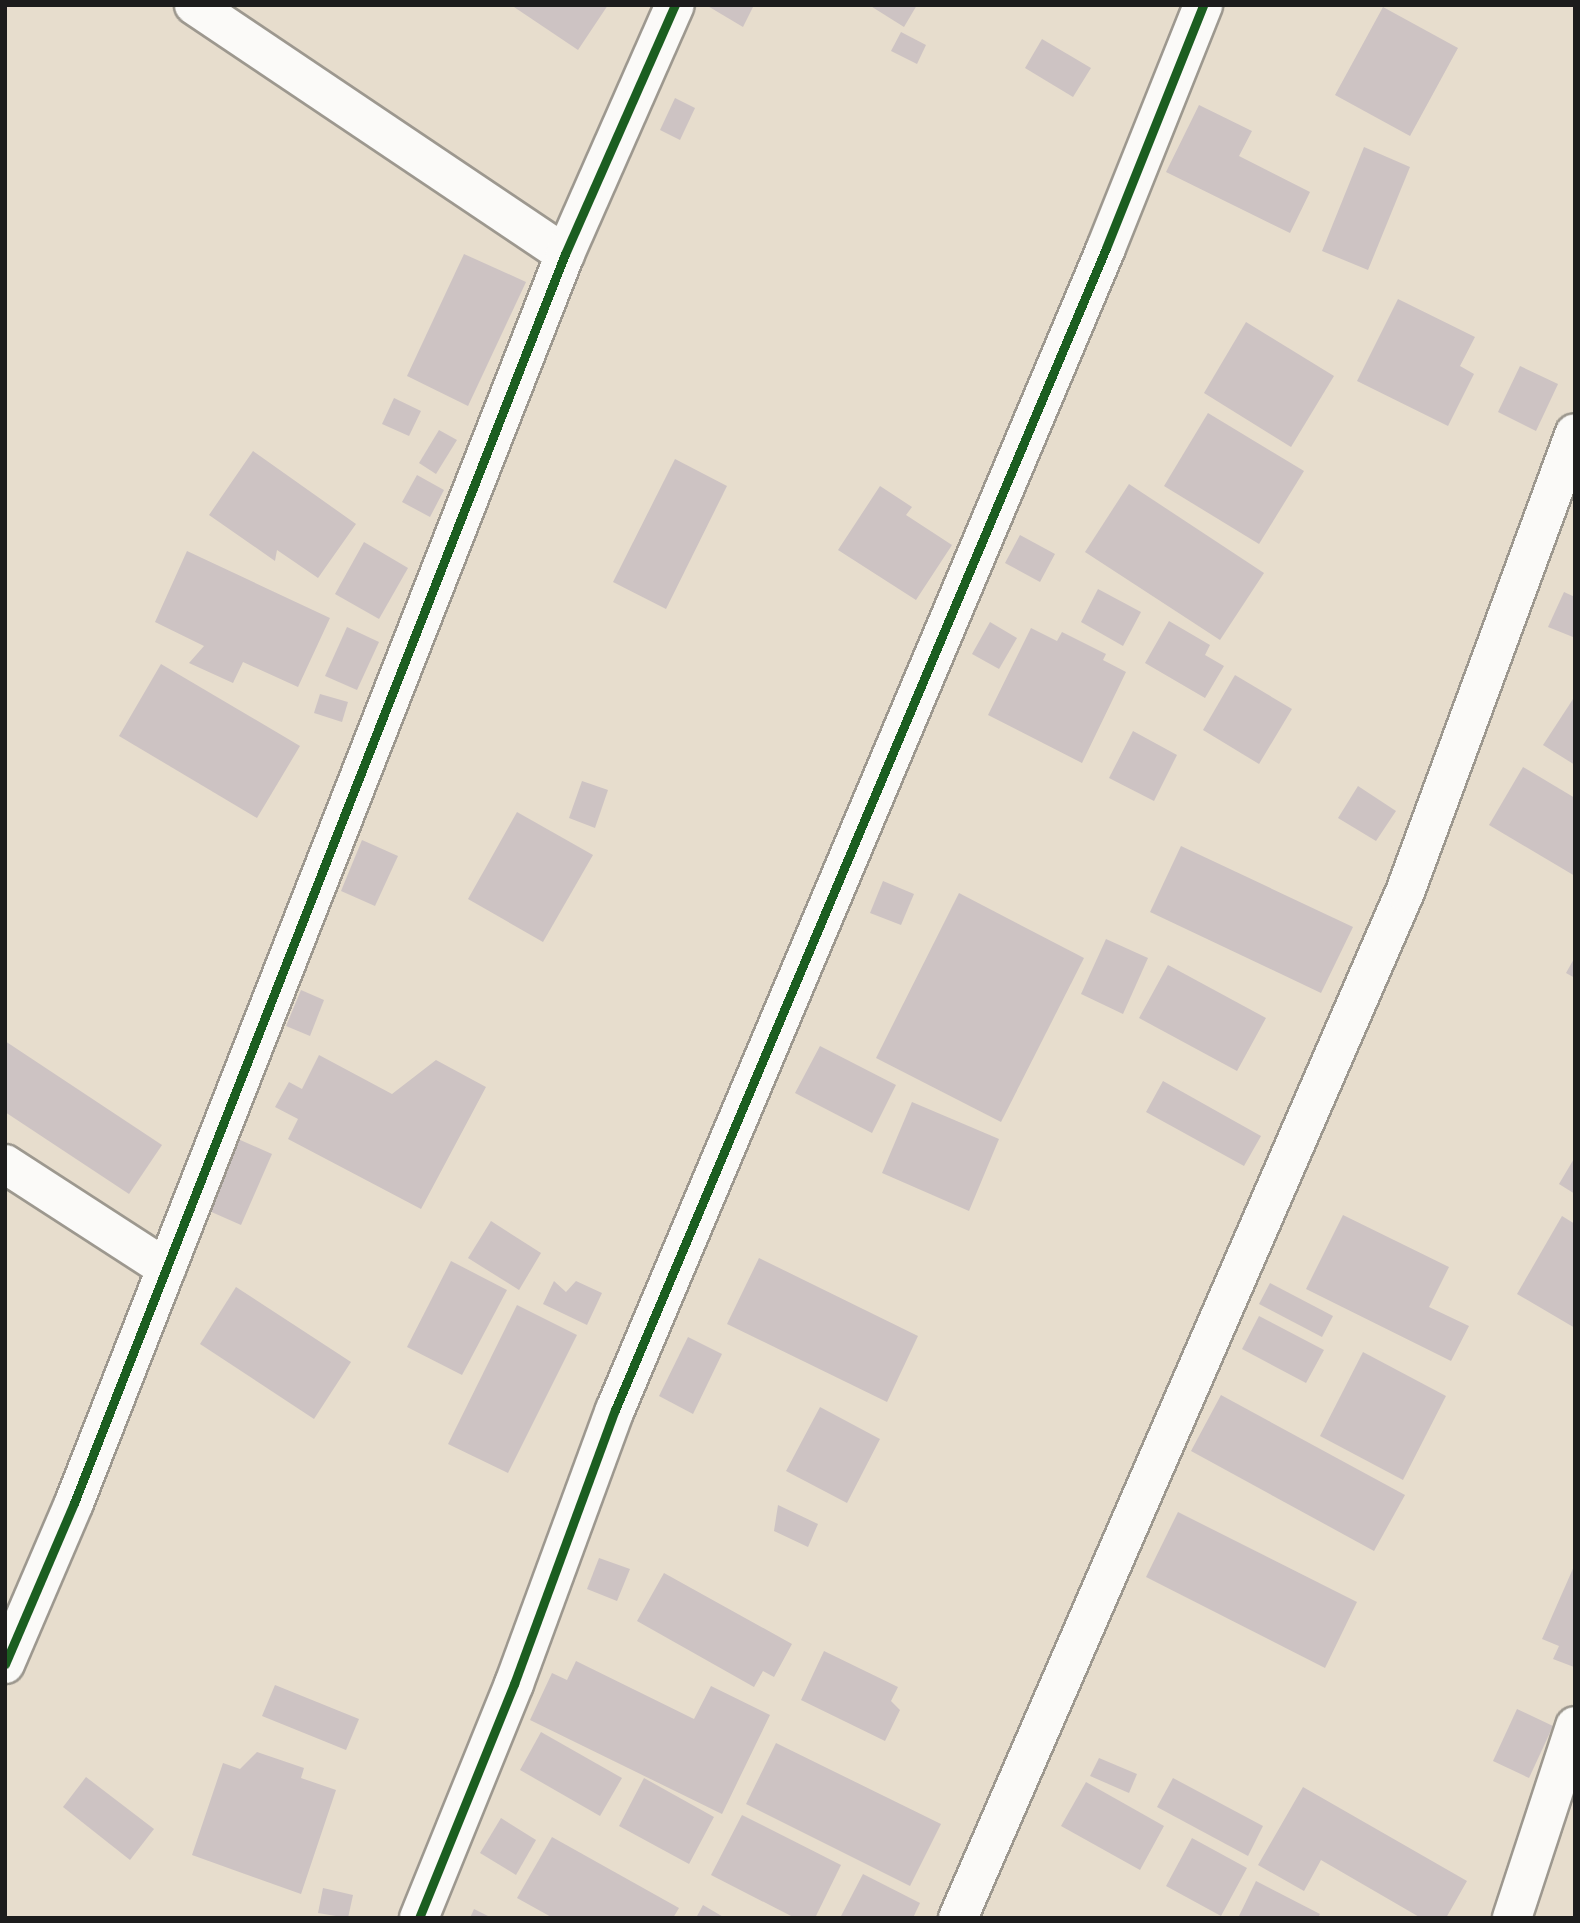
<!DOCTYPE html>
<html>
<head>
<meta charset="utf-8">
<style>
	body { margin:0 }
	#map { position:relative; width:1580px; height:1923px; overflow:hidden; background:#e7ddcd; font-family:"Libre Caslon Text",serif }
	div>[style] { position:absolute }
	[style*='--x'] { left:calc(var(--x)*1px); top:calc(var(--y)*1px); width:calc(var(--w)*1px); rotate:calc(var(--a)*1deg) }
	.building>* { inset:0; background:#cdc3c3 }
	.roads { filter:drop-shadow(2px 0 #9d988f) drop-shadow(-2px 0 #9d988f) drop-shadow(0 2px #9d988f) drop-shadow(0 -2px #9d988f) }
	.street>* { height:38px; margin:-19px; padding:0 19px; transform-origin:19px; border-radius:19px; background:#fbfaf8 }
	.cycleway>* { height:9px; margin:-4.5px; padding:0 4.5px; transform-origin:4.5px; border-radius:4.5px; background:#1b5e20 }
	span { translate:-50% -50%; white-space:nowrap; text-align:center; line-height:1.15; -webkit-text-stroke:7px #fff; paint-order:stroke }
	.frame { position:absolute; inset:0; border:7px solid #1c1c1c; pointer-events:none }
</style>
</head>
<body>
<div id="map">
	<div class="building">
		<i style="clip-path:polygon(511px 5px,608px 5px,578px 50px)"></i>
		<i style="clip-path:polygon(706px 5px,754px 5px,743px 27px)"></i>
		<i style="clip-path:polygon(869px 5px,917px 5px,904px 27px)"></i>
		<i style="clip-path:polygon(1383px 7px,1458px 48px,1410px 136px,1335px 95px)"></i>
		<i style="clip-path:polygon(901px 32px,926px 45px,917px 64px,891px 51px)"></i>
		<i style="clip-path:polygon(1042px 39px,1091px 68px,1073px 97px,1025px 68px)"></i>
		<i style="clip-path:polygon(675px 98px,695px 108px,680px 140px,660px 130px)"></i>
		<i style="clip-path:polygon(1199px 105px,1252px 131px,1239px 156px,1310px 192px,1290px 233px,1166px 172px)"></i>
		<i style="clip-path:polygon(1364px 147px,1410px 167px,1368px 270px,1322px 251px)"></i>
		<i style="clip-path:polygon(464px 254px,526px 282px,468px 406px,407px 376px)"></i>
		<i style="clip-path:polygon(1398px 299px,1475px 337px,1460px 366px,1474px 374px,1448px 426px,1357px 381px)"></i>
		<i style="clip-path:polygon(1246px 322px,1334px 376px,1291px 447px,1204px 393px)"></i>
		<i style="clip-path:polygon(1520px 366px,1558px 384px,1536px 431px,1498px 412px)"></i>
		<i style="clip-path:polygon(394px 398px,421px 411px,409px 436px,382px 424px)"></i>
		<i style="clip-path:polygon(1208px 413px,1304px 471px,1259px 544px,1164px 486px)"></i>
		<i style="clip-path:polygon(439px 430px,457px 440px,436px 474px,419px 463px)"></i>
		<i style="clip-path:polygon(253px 451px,356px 524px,318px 578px,277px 550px,275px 561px,209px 515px)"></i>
		<i style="clip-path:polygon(675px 459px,727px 486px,666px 609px,613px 582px)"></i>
		<i style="clip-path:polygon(417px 475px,444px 490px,430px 517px,402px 502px)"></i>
		<i style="clip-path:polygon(1129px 484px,1264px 573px,1220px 640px,1085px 552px)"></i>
		<i style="clip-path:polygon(880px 486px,912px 507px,906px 515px,952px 545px,916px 600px,838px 550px)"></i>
		<i style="clip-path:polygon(1020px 535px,1055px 554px,1040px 582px,1005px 563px)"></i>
		<i style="clip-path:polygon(364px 542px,408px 568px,379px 619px,335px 594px)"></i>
		<i style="clip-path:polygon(187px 551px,330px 618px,298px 687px,243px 662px,233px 683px,189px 663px,204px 646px,155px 622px)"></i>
		<i style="clip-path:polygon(1098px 589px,1141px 612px,1123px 646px,1081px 622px)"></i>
		<i style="clip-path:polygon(1564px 592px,1575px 597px,1573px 637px,1548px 627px)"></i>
		<i style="clip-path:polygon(1169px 621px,1210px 645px,1205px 655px,1224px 666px,1205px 698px,1145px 663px)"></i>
		<i style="clip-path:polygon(990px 622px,1017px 638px,999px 669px,972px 654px)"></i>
		<i style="clip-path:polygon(347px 627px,379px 642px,357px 690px,325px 676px)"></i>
		<i style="clip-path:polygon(1031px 628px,1057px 641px,1062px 632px,1106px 654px,1103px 660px,1126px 672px,1082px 763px,988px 715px)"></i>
		<i style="clip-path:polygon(161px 664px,300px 746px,257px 818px,119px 736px)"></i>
		<i style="clip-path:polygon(1235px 675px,1292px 709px,1259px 764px,1203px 730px)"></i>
		<i style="clip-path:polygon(320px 694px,348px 702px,342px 722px,314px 713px)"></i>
		<i style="clip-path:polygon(1575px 696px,1575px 765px,1543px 745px)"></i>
		<i style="clip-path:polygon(1133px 731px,1177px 755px,1154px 801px,1109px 778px)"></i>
		<i style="clip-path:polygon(1523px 767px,1575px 798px,1575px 876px,1489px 825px)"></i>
		<i style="clip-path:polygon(582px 781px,608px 790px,595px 828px,569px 818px)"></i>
		<i style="clip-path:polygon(1358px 786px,1396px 811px,1376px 841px,1338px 818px)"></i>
		<i style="clip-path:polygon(517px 812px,593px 855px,543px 942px,468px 899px)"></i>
		<i style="clip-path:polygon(362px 840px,398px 856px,375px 906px,341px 891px)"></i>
		<i style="clip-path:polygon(1181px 846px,1353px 927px,1321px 993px,1150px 912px)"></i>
		<i style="clip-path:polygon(883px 881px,914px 894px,901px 925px,870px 913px)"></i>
		<i style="clip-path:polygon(959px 893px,1084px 958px,1001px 1122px,876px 1058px)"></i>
		<i style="clip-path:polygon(1106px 939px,1148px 958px,1123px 1014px,1081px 994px)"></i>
		<i style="clip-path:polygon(1575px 957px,1575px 978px,1566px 973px)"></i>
		<i style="clip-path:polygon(1168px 965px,1266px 1018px,1237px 1071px,1139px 1018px)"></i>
		<i style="clip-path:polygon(301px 990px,324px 1000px,310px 1036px,286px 1026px)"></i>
		<i style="clip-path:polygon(5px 1041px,162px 1145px,129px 1194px,5px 1112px)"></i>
		<i style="clip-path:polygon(820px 1046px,896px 1085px,872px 1133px,795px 1093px)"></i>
		<i style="clip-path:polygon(319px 1055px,392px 1094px,436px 1060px,486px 1087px,421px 1209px,288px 1139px,298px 1119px,275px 1107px,289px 1082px,302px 1089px)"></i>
		<i style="clip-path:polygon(1163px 1081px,1261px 1136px,1244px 1166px,1146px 1112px)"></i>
		<i style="clip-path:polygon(912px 1102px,999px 1139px,969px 1211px,882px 1173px)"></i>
		<i style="clip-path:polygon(238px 1139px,272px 1154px,241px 1225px,207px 1210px)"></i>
		<i style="clip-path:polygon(1575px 1157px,1575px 1194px,1559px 1184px)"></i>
		<i style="clip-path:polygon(1343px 1215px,1449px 1267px,1429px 1307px,1469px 1326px,1451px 1361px,1306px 1289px)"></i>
		<i style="clip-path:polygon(1562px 1216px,1575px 1224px,1575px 1328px,1517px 1294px)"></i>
		<i style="clip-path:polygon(491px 1221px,541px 1253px,519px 1290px,468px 1258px)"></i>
		<i style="clip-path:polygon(759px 1258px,918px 1336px,887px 1402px,727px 1324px)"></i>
		<i style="clip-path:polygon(451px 1261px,507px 1290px,462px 1375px,407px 1347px)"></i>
		<i style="clip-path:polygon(554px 1281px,566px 1292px,576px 1281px,602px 1293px,587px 1325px,543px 1304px)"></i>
		<i style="clip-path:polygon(1270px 1283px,1333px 1316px,1322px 1337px,1259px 1304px)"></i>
		<i style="clip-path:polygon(236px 1287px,351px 1362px,314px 1419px,200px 1344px)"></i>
		<i style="clip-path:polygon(517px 1305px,577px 1335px,508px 1473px,448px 1444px)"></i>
		<i style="clip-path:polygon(1259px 1316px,1324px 1350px,1306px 1383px,1242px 1349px)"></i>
		<i style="clip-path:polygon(688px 1337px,722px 1354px,693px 1414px,659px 1396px)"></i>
		<i style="clip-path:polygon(1363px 1352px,1446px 1396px,1403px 1480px,1320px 1436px)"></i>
		<i style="clip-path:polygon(1221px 1395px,1405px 1495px,1374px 1551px,1191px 1451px)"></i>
		<i style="clip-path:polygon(820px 1407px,880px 1439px,847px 1503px,786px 1471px)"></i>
		<i style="clip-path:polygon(778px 1505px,818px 1524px,808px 1547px,774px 1531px)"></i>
		<i style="clip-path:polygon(1178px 1512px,1357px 1602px,1325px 1668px,1146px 1577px)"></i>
		<i style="clip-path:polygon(599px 1558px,630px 1569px,617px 1601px,587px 1589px)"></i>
		<i style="clip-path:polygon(1575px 1564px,1575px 1665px,1574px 1667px,1553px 1659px,1559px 1646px,1542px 1639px)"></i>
		<i style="clip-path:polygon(664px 1573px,792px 1644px,774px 1677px,763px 1671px,754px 1687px,637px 1621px)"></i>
		<i style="clip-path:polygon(824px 1651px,898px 1687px,891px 1701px,900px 1710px,885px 1741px,801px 1700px)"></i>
		<i style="clip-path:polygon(576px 1661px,694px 1719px,711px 1686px,770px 1715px,722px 1814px,530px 1720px,552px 1673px,567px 1680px)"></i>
		<i style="clip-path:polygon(275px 1685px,359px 1719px,346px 1750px,262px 1716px)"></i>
		<i style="clip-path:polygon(1517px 1709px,1553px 1726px,1529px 1778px,1493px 1761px)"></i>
		<i style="clip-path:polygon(541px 1732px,622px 1778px,600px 1816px,520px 1770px)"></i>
		<i style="clip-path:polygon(776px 1743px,941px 1824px,910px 1886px,746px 1804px)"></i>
		<i style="clip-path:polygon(257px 1752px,304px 1768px,301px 1778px,336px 1790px,301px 1894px,192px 1855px,223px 1763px,240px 1769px)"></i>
		<i style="clip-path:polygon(1099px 1758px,1137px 1774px,1129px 1793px,1090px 1776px)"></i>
		<i style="clip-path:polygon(86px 1777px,154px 1829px,130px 1860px,63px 1807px)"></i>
		<i style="clip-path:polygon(644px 1778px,714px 1817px,689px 1864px,619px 1826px)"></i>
		<i style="clip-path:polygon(1173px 1778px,1263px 1826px,1248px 1856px,1157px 1807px)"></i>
		<i style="clip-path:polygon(1086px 1782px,1164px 1826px,1140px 1870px,1061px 1826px)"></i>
		<i style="clip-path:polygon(1303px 1787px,1467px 1881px,1446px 1918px,1421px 1918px,1321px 1860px,1304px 1891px,1258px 1865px)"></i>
		<i style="clip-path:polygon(742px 1815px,841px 1865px,815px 1918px,795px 1918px,711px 1875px)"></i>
		<i style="clip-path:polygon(501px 1818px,536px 1840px,516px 1875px,480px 1853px)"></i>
		<i style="clip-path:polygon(552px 1837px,679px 1908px,673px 1918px,553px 1918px,517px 1898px)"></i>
		<i style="clip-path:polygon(1192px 1838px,1247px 1868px,1221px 1916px,1166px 1886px)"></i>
		<i style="clip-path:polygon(863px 1874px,920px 1903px,913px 1918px,840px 1918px)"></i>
		<i style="clip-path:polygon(1256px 1881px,1320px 1914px,1318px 1918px,1238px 1918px)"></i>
		<i style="clip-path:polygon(323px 1888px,353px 1895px,348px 1918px,318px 1913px)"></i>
		<i style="clip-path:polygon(703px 1905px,725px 1918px,696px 1918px)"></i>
		<i style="clip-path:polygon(474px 1909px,492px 1918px,470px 1918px)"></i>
	</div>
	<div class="roads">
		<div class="street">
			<i style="--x:194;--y:5;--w:447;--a:33.9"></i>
			<i style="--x:5;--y:1164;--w:192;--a:32.9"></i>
			<i style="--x:5;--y:1664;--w:175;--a:-66.8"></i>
			<i style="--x:74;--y:1503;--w:1342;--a:-68.54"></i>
			<i style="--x:565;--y:254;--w:272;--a:-66.2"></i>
			<i style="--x:419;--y:1918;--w:253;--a:-67.9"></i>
			<i style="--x:514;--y:1684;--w:292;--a:-69.8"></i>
			<i style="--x:615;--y:1410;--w:1261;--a:-67.09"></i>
			<i style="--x:1106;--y:248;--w:262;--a:-68.2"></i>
			<i style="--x:958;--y:1918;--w:1119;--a:-66.46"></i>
			<i style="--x:1405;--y:892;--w:489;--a:-69.7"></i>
			<i style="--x:1512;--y:1918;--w:202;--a:-71.8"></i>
		</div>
	</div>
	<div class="cycleway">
		<i style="--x:5;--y:1664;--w:175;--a:-66.8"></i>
		<i style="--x:74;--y:1503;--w:1342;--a:-68.54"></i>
		<i style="--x:565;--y:254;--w:272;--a:-66.2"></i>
		<i style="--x:419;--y:1918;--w:253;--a:-67.9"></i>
		<i style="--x:514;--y:1684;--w:292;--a:-69.8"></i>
		<i style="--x:615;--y:1410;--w:1261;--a:-67.09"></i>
		<i style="--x:1106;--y:248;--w:262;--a:-68.2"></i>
	</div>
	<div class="frame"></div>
</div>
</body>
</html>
